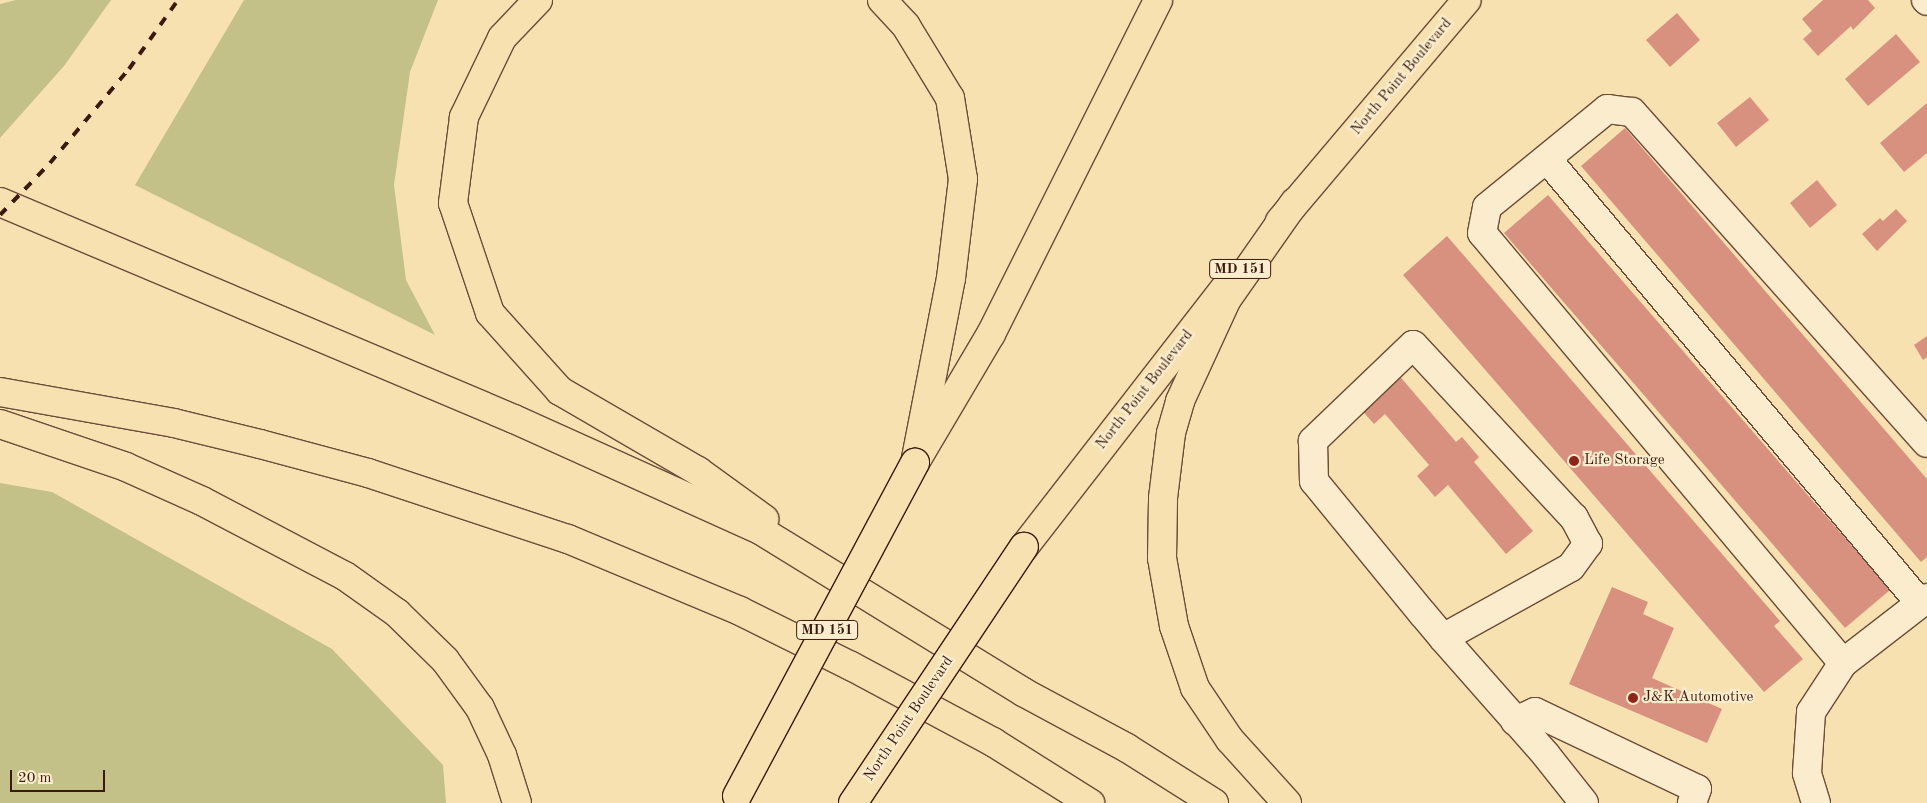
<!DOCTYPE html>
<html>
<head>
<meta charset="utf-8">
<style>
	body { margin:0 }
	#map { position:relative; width:1927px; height:803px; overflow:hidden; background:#f8e1b1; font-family:"Old Standard TT",serif }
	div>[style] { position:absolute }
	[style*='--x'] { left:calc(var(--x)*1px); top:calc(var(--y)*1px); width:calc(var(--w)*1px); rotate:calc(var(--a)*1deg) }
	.green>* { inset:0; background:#c3c188 }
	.building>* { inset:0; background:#d9917f }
	.roads { filter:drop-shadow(1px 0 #6a4c38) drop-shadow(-1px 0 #6a4c38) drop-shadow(0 1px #6a4c38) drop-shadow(0 -1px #6a4c38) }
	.minor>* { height:28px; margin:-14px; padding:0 14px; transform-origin:14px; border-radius:14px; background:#faeccc }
	.major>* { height:28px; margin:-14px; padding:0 14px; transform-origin:14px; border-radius:14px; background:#f8e1b1 }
	.highway>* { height:28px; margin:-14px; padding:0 14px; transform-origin:14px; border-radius:14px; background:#f8e1b1 }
	.rail>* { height:4px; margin-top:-2px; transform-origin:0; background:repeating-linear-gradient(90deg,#3a1a0f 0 9px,transparent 0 18px) }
	.bridges { filter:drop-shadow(1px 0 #3a1a0f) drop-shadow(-1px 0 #3a1a0f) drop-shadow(0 1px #3a1a0f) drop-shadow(0 -1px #3a1a0f) }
	.major-bridge>* { height:28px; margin:-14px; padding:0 14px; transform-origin:14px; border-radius:14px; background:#f8e1b1 }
	.dots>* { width:14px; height:14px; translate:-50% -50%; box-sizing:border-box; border:2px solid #faeccc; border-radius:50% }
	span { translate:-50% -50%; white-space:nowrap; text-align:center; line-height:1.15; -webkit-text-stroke:4.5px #faeccc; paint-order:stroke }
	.shield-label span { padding:1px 4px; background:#faeccc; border:1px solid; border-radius:4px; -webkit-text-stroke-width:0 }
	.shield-label { font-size:14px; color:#3a1a0f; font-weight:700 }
	.street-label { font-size:15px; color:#3a1a0f }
	.poi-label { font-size:15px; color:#3a1a0f }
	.left { translate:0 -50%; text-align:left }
	.scale { position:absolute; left:10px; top:770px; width:95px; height:22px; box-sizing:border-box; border:2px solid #3a1a0f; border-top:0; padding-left:6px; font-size:15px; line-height:18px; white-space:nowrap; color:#3a1a0f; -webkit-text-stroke:4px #faeccc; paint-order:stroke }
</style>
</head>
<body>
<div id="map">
	<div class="green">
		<i style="clip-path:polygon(16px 0,111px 0,64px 66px,0 138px,0 4px)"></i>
		<i style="clip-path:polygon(244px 0,438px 0,410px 72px,394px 185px,406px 280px,435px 335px,135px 185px)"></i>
		<i style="clip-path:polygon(0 483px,52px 492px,332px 649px,443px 765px,446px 803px,0 803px)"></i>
	</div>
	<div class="building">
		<i style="clip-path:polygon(1823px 0,1868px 0,1875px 8px,1853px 30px,1851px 26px,1818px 56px,1803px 39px,1812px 31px,1802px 19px)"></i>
		<i style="clip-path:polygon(1677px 13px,1700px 40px,1670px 67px,1646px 40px)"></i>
		<i style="clip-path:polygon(1896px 34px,1920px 62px,1868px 106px,1845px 79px)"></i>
		<i style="clip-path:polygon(1750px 97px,1769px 120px,1736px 147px,1717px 123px)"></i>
		<i style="clip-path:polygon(1927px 103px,1927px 153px,1904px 172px,1880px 143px)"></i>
		<i style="clip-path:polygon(1625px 128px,1927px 479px,1927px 557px,1921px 562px,1581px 166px)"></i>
		<i style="clip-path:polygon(1817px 180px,1837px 205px,1810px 228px,1790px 203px)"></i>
		<i style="clip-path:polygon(1548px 195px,1890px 590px,1845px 628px,1504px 233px)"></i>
		<i style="clip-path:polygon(1896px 209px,1907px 221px,1877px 251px,1862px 234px,1880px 218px,1883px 221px)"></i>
		<i style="clip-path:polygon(1447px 236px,1780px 621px,1774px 626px,1803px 659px,1764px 692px,1403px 275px)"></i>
		<i style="clip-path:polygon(1927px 336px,1927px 357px,1923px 360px,1914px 345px)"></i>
		<i style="clip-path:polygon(1397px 373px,1456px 442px,1462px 437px,1479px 457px,1474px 462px,1533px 531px,1506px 554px,1448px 485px,1435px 497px,1417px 476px,1429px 465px,1385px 414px,1374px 424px,1358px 406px)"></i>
		<i style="clip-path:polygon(1612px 587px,1648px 602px,1643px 614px,1674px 628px,1652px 678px,1722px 709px,1707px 743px,1569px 684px)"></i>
	</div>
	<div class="roads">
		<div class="minor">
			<i style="--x:1926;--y:0;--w:1;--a:45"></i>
			<i style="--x:1547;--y:159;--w:580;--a:49.97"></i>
			<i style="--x:1443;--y:638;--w:146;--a:-29"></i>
			<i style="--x:1571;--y:567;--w:29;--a:-54"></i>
			<i style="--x:1588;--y:544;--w:30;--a:-118"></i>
			<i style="--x:1574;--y:518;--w:236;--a:-132.9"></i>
			<i style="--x:1413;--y:345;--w:139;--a:136.2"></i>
			<i style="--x:1313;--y:441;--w:40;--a:88.6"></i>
			<i style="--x:1314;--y:481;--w:172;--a:50.7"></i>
			<i style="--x:1423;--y:614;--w:31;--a:50"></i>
			<i style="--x:1443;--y:638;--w:156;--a:48.6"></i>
			<i style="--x:1546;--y:755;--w:61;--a:51.6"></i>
			<i style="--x:1843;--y:663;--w:561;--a:-130.01"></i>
			<i style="--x:1482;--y:233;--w:26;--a:-79"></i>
			<i style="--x:1487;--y:207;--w:155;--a:-39.2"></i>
			<i style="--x:1607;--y:109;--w:25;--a:7"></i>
			<i style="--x:1632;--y:112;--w:443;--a:48.3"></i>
			<i style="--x:1515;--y:721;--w:22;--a:-24"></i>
			<i style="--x:1535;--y:712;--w:179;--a:25.4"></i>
			<i style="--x:1697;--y:789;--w:15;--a:110"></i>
			<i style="--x:1816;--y:803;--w:31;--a:-107"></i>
			<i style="--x:1807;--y:773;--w:61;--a:-86.2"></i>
			<i style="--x:1811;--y:712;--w:59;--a:-56.9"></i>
			<i style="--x:1843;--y:663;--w:106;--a:-37.7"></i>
		</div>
		<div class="major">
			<i style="--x:1280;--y:221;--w:289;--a:-49.8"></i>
			<i style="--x:917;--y:459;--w:145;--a:-59.4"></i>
			<i style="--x:991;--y:334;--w:373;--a:-63.4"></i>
			<i style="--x:1024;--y:547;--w:339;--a:-52.2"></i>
		</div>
		<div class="highway">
			<i style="--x:538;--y:0;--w:52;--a:133.5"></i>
			<i style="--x:502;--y:38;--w:88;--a:115.7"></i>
			<i style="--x:464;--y:117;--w:87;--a:97.3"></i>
			<i style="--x:453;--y:203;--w:116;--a:71.4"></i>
			<i style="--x:490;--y:313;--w:105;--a:48.1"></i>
			<i style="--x:560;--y:391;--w:160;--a:30.1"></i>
			<i style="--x:698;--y:471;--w:82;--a:36"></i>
			<i style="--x:882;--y:0;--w:35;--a:47"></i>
			<i style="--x:906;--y:26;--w:84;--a:58.6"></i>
			<i style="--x:950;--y:98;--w:82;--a:80.9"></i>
			<i style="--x:963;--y:179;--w:100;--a:96.9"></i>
			<i style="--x:951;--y:278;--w:188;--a:101"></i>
			<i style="--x:0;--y:202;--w:558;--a:22.89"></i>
			<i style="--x:514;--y:419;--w:270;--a:24.3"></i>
			<i style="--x:760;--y:530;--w:309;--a:31.6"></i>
			<i style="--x:1023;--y:692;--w:118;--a:28.3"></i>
			<i style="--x:1127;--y:748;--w:103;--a:32.3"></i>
			<i style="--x:0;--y:392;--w:177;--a:10.1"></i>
			<i style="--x:174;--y:423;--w:89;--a:13.7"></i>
			<i style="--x:260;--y:444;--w:112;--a:15"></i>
			<i style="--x:368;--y:473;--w:211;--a:18.3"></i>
			<i style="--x:568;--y:539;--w:186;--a:22.7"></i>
			<i style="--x:740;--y:611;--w:124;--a:26.4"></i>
			<i style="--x:851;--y:666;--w:161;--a:28.2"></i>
			<i style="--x:993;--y:742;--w:115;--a:32.2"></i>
			<i style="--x:0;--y:424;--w:133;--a:18.8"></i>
			<i style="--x:126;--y:467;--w:83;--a:24.1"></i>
			<i style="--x:202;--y:501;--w:161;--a:27.7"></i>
			<i style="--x:345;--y:576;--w:64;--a:35.4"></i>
			<i style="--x:397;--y:613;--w:67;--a:44.4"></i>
			<i style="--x:445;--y:660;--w:59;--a:53.9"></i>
			<i style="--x:480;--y:708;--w:52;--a:64.9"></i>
			<i style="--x:502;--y:755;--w:50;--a:72.6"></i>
			<i style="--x:1287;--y:803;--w:85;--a:-132.1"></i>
			<i style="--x:1230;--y:740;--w:63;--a:-123.9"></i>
			<i style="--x:1195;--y:688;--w:65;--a:-108.7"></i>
			<i style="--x:1174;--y:626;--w:69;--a:-100"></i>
			<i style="--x:1162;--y:558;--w:60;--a:-89"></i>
			<i style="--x:1163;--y:498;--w:65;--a:-83"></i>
			<i style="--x:1171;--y:433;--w:33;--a:-74"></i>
			<i style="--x:1180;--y:401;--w:112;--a:-65.3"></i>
			<i style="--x:1227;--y:299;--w:118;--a:-55"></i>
		</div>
	</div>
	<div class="rail">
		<i style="--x:0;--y:215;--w:72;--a:-46.1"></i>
		<i style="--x:50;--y:163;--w:123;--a:-50"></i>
		<i style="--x:129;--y:69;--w:85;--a:-54.6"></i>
	</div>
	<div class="bridges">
		<div class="major-bridge">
			<i style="--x:737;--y:796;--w:378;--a:-61.9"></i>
			<i style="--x:853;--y:803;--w:308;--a:-56.3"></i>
		</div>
	</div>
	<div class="dots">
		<i style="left:1574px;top:461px;background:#8f2418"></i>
		<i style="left:1633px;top:698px;background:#8f2418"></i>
	</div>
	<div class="shield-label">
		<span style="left:1240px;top:269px">MD 151</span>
		<span style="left:827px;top:630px">MD 151</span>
	</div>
	<div class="street-label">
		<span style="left:1402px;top:77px;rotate:-50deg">North Point Boulevard</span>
		<span style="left:1145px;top:390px;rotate:-52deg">North Point Boulevard</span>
		<span style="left:909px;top:719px;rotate:-56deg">North Point Boulevard</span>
	</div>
	<div class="poi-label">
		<span class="left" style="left:1584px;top:461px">Life Storage</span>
		<span class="left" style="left:1643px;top:698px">J&amp;K Automotive</span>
	</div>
	<div class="scale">20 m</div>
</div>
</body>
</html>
